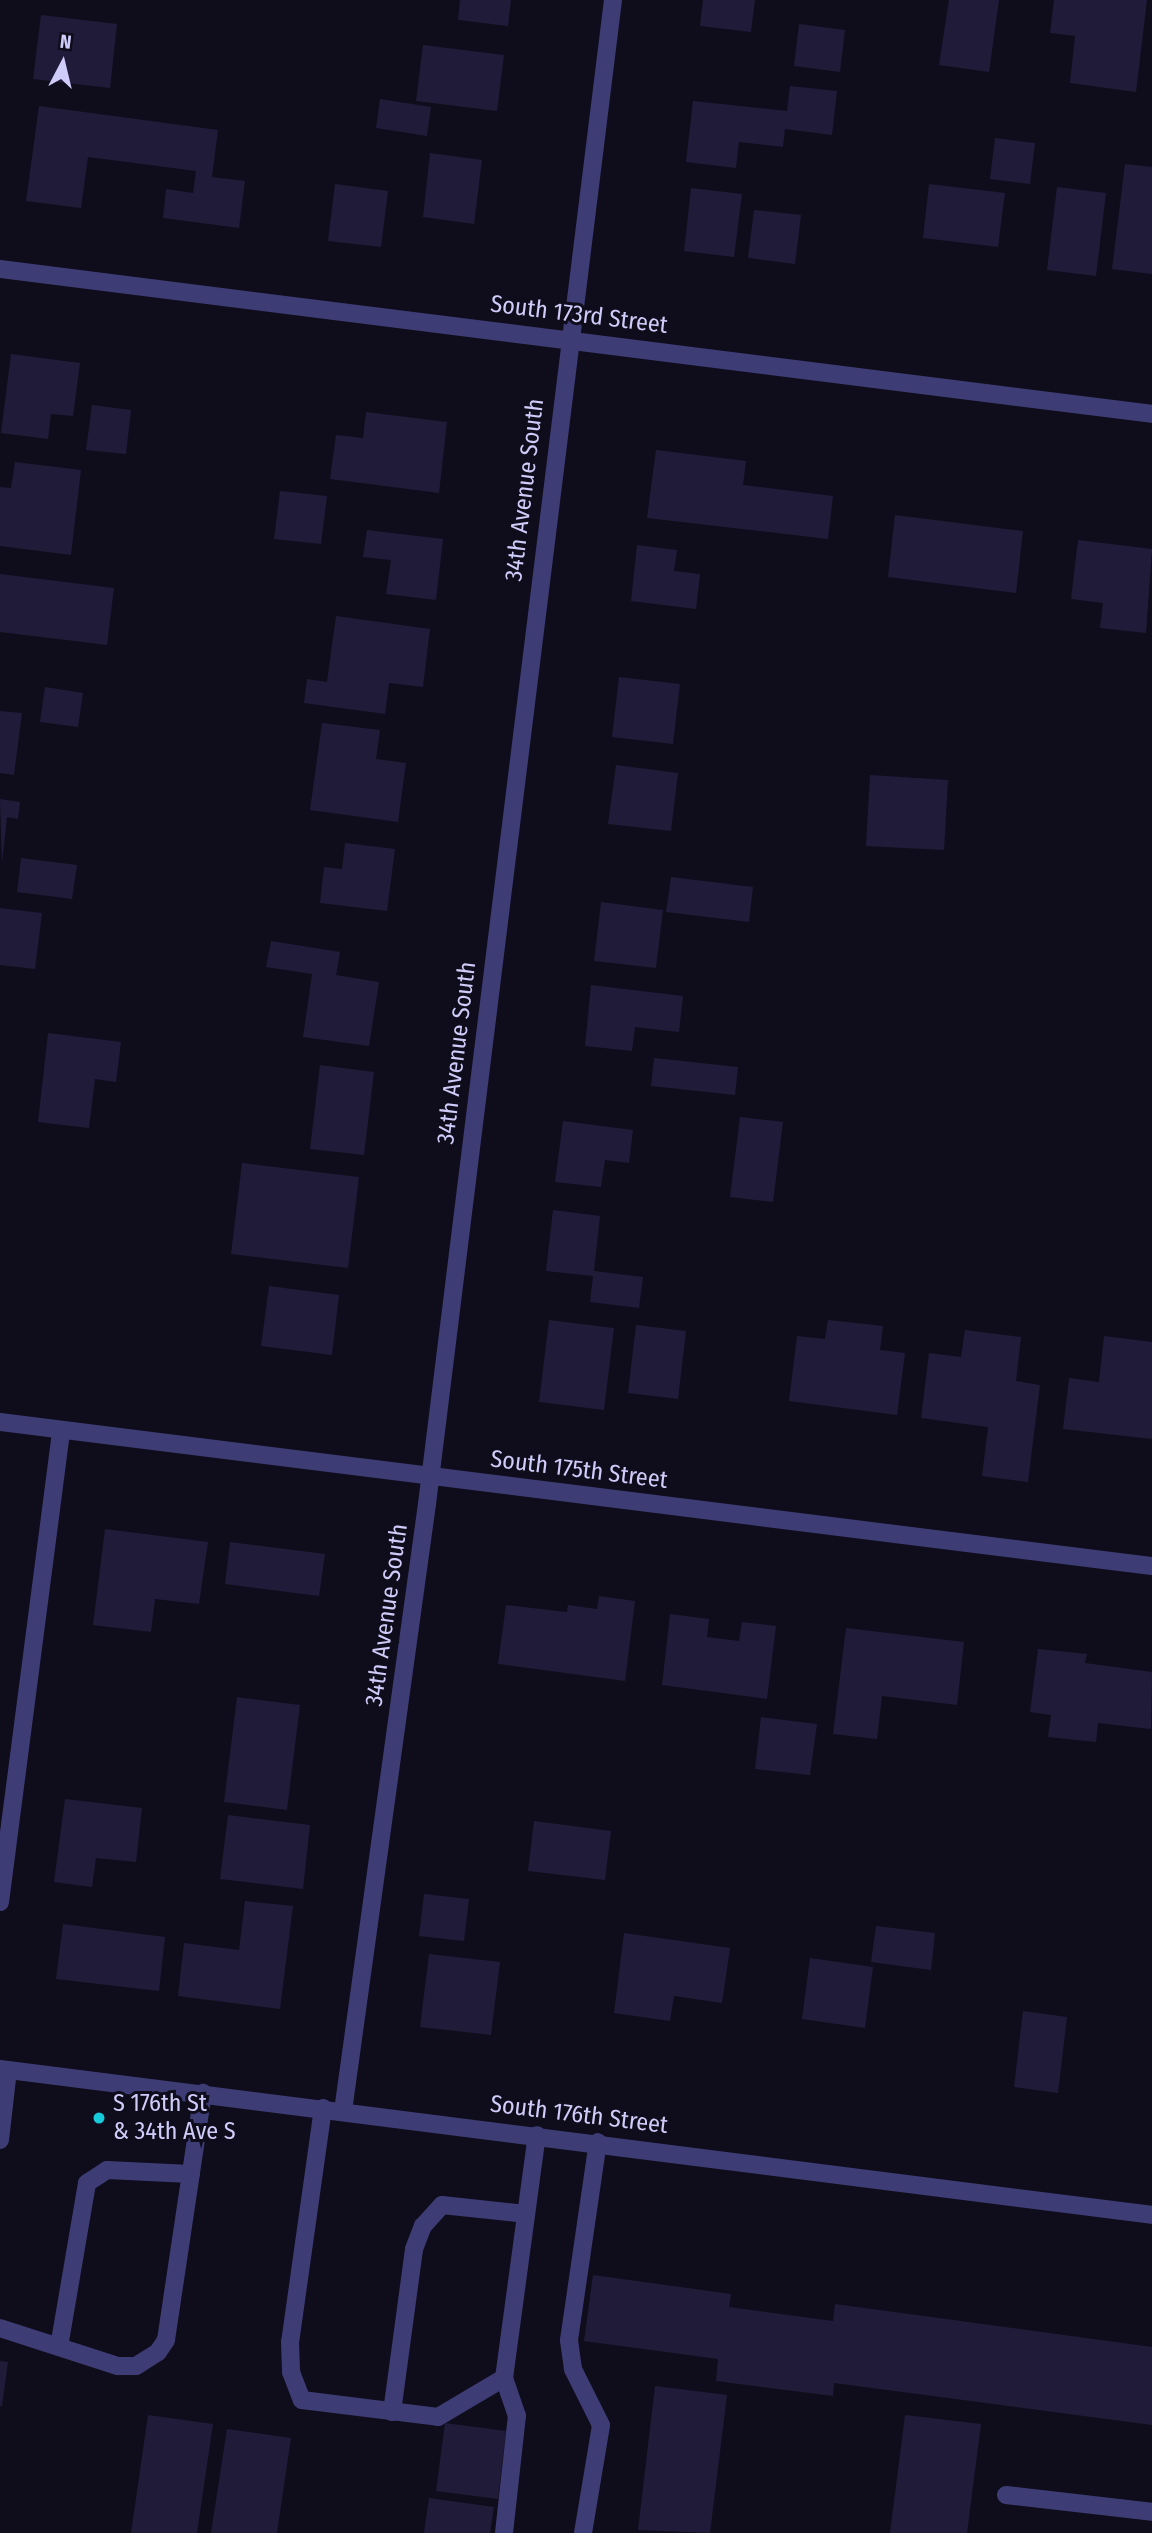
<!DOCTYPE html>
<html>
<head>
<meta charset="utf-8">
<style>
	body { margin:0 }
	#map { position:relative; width:1152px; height:2533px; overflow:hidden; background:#0f0d1b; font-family:"Fira Sans Condensed",sans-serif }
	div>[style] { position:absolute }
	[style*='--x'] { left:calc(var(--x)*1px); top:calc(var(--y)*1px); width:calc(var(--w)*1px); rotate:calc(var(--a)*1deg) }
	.building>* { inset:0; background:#211b3a }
	.service>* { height:18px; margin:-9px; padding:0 9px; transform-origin:9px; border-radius:9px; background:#3e3c75 }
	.minor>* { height:18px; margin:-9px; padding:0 9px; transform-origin:9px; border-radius:9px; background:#3e3c75 }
	.tertiary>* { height:18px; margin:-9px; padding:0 9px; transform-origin:9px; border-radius:9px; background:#3e3c75 }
	.dots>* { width:19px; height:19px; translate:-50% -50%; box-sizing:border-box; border:4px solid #0f0d1b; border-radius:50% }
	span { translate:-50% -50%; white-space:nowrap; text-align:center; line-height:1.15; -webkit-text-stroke:6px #0f0d1b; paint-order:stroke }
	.street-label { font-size:24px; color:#d0ccfa }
	.poi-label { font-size:24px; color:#d0ccfa }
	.left { translate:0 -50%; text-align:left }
	.north { position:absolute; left:28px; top:28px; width:70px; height:70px; -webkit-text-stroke:5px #0f0d1b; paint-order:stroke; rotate:7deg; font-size:19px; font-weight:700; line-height:28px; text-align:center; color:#d0ccfa }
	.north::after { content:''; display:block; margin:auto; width:24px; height:32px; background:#d0ccfa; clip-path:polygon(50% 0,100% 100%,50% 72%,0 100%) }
</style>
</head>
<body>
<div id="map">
	<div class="building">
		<i style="clip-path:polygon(460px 0,511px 0,508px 26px,458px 20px)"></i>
		<i style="clip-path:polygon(703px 0,755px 0,751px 32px,700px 26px)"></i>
		<i style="clip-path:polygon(949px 0,999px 0,989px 72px,939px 65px)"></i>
		<i style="clip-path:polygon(1054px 0,1147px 0,1136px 92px,1070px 83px,1075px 36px,1050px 33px)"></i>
		<i style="clip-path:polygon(41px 15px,117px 24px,110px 88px,33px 79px)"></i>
		<i style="clip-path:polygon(799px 24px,845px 30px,840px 72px,794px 66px)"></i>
		<i style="clip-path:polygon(423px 45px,504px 55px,497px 111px,416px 101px)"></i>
		<i style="clip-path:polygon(790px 86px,837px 91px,832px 135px,785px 129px,783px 147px,739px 142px,736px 168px,686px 162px,693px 101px,787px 111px)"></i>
		<i style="clip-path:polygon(380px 99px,431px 107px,427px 136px,376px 128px)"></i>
		<i style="clip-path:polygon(39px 106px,218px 130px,212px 177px,245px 181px,239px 228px,163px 218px,166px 189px,193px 193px,196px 171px,88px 157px,81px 208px,26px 201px)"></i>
		<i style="clip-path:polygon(995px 138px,1035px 143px,1030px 184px,990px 179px)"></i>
		<i style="clip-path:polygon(430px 153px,482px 160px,474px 224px,423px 217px)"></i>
		<i style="clip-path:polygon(1125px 164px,1152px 167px,1152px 274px,1112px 269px)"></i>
		<i style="clip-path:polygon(335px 184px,388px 191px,381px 247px,328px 241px)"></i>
		<i style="clip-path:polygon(929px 184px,1005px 193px,998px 247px,923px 238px)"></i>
		<i style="clip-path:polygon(1057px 187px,1106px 193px,1096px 276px,1047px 270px)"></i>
		<i style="clip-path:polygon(691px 188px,742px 194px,734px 257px,684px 251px)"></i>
		<i style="clip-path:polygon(754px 210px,801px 215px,795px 264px,748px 258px)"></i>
		<i style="clip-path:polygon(11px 354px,80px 363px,73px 416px,51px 414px,48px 439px,1px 433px)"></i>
		<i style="clip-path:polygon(92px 405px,131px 410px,126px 454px,86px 450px)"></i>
		<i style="clip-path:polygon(366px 412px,447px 422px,439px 493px,330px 479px,336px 435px,363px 438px)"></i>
		<i style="clip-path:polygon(656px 450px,746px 461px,743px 485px,833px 496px,828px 539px,647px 518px)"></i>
		<i style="clip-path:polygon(15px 462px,81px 470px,71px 555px,0 546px,0 487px,11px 488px)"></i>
		<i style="clip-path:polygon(280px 491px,327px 496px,321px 544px,274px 539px)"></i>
		<i style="clip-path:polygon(895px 515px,1023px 531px,1016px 593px,888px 577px)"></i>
		<i style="clip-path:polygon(367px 530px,443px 539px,436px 600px,386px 594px,391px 560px,363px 557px)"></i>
		<i style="clip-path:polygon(1078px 540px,1152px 549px,1146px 633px,1100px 628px,1103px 603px,1071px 599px)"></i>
		<i style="clip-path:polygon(637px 545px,677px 550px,674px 571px,700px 574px,696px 609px,631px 601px)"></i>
		<i style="clip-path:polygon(0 574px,114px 588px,107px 645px,0 632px)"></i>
		<i style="clip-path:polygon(336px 616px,430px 629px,423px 687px,389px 683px,385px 714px,304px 703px,307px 679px,327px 682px)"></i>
		<i style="clip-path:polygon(619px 677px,680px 684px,673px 744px,612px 737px)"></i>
		<i style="clip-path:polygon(45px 687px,83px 693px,78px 727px,40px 722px)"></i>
		<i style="clip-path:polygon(0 711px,22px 713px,14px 775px,0 773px)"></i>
		<i style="clip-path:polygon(322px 723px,380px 730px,376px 759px,406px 763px,398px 822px,310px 810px)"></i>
		<i style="clip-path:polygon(616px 765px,678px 773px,671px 831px,608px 824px)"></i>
		<i style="clip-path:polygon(870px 775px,948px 780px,944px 850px,866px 846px)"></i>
		<i style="clip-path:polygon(0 799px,20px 802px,18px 819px,7px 817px,2px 863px)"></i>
		<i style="clip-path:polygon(345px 843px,395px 849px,387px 911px,320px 903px,324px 867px,342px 869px)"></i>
		<i style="clip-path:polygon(21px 858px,77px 865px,72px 899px,17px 892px)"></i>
		<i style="clip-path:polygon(671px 877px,753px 887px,749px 922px,666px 912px)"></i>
		<i style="clip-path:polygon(601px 902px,663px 910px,656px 968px,594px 961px)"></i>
		<i style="clip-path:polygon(0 908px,42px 913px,35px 969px,0 965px)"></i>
		<i style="clip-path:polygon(271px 941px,340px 952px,336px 975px,379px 982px,369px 1046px,303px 1037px,312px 974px,266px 967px)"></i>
		<i style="clip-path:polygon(591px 985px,683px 996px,679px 1032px,635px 1027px,632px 1051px,585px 1046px)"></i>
		<i style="clip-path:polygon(48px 1033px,121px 1042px,116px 1082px,95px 1079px,89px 1128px,38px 1122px)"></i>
		<i style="clip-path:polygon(654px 1058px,738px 1067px,735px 1095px,651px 1086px)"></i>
		<i style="clip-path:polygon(320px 1065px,374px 1072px,364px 1155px,310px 1149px)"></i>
		<i style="clip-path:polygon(740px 1117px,783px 1122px,773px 1202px,730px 1197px)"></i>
		<i style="clip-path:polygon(563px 1121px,633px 1130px,629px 1163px,605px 1160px,601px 1187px,555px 1182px)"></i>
		<i style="clip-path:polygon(242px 1163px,359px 1177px,348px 1268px,231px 1254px)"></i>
		<i style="clip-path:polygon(553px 1210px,600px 1216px,594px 1271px,643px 1277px,639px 1308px,590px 1302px,593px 1276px,546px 1271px)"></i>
		<i style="clip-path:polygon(269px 1286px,339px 1295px,332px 1355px,261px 1346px)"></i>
		<i style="clip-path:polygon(549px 1320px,614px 1328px,604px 1410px,539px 1402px)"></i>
		<i style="clip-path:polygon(828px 1320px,883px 1326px,880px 1350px,905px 1353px,897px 1415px,789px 1401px,797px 1336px,825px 1339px)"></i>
		<i style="clip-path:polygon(636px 1325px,686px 1331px,678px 1399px,628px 1393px)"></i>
		<i style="clip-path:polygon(965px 1330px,1021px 1337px,1016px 1381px,1040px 1385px,1028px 1482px,982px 1476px,988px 1427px,921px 1418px,929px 1353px,961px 1357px)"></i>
		<i style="clip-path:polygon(1104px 1336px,1152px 1342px,1152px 1439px,1063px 1429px,1069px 1378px,1099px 1382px)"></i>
		<i style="clip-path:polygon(105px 1529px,208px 1542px,199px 1604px,155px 1599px,151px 1632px,93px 1625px)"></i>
		<i style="clip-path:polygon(230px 1542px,325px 1554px,319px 1596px,225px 1584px)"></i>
		<i style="clip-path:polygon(599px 1596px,635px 1601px,625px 1681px,498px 1664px,506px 1605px,567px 1612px,568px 1605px,597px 1609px)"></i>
		<i style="clip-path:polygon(670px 1614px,709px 1619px,707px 1637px,739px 1641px,742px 1622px,776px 1626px,767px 1699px,662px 1685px)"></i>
		<i style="clip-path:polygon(846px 1628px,964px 1642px,957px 1705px,882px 1696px,877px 1739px,833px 1734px)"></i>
		<i style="clip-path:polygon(1038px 1649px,1087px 1654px,1085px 1663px,1152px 1672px,1151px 1729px,1098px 1723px,1096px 1742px,1048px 1737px,1051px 1715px,1030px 1712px)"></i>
		<i style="clip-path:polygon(237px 1697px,300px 1705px,287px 1810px,224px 1802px)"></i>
		<i style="clip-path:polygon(761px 1717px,817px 1724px,810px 1775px,755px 1769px)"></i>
		<i style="clip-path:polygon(65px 1799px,142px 1808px,136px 1862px,96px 1858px,92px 1887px,54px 1882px)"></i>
		<i style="clip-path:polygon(228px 1815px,310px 1825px,303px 1889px,220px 1879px)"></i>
		<i style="clip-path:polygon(534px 1821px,611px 1831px,605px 1880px,528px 1871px)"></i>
		<i style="clip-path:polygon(424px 1894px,469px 1899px,464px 1941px,419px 1936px)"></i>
		<i style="clip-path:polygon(245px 1901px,293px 1906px,280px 2009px,178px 1996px,184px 1943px,239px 1950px)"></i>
		<i style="clip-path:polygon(63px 1924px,165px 1937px,159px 1991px,56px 1979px)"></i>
		<i style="clip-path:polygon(876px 1926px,935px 1933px,931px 1970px,871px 1962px)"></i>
		<i style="clip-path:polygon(624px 1933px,730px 1948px,722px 2003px,674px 1996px,670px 2021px,614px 2013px)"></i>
		<i style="clip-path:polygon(429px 1954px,500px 1962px,491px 2035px,420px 2027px)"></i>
		<i style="clip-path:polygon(810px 1958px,873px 1967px,865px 2028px,802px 2019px)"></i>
		<i style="clip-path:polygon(1023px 2011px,1067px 2017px,1058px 2093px,1014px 2087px)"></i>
		<i style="clip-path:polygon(593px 2275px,731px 2294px,729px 2307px,833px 2321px,835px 2304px,1152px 2347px,1152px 2425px,834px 2383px,833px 2396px,716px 2381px,718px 2359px,584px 2341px)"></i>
		<i style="clip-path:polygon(0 2361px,8px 2362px,2px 2406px,0 2406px)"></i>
		<i style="clip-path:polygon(655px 2386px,727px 2395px,710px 2533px,638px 2530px)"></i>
		<i style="clip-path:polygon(148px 2415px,213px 2424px,197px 2533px,131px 2533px)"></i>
		<i style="clip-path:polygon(905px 2415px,981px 2424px,967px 2533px,890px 2533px)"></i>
		<i style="clip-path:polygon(445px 2423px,506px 2431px,498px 2499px,436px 2491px)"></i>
		<i style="clip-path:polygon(227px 2429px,291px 2438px,277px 2533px,211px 2533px)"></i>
		<i style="clip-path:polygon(429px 2498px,494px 2507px,490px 2533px,424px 2533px)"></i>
	</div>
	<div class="service">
		<i style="--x:0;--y:1902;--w:476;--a:-82.6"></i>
		<i style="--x:323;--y:2108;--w:236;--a:98"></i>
		<i style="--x:290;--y:2342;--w:30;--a:88"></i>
		<i style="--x:291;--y:2372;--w:30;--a:69"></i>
		<i style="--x:302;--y:2400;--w:137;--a:7.1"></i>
		<i style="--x:438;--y:2417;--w:77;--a:-30.6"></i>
		<i style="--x:0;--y:2140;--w:70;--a:-83.5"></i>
		<i style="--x:0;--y:2328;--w:124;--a:17.9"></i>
		<i style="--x:118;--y:2366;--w:18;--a:0"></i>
		<i style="--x:136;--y:2366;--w:26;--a:-32"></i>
		<i style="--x:158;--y:2352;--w:14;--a:-56"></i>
		<i style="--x:166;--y:2340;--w:250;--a:-81.5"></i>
		<i style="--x:59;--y:2347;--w:166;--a:-80.3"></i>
		<i style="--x:87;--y:2183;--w:24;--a:-33"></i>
		<i style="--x:107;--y:2170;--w:84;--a:2.7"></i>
		<i style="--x:392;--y:2412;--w:164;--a:-82.3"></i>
		<i style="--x:414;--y:2249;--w:25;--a:-69"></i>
		<i style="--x:423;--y:2226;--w:28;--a:-48"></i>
		<i style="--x:442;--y:2205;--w:84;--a:6.1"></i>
		<i style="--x:1006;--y:2495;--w:147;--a:6.6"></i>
		<i style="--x:504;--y:2533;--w:118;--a:-83.7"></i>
		<i style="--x:517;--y:2416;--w:40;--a:-108.9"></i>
		<i style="--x:504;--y:2378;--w:245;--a:-82.3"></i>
		<i style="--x:583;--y:2533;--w:109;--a:-80.5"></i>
		<i style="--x:601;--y:2425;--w:63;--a:-116.6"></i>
		<i style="--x:573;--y:2369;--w:29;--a:-98"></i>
		<i style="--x:569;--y:2340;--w:200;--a:-81.7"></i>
	</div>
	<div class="minor">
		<i style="--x:0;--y:269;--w:1161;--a:7.17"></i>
		<i style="--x:0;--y:1422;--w:1161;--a:7.13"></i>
		<i style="--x:343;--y:2111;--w:613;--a:-82.12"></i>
		<i style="--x:427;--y:1504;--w:1515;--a:-82.95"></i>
	</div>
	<div class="tertiary">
		<i style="--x:0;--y:2069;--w:1161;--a:7.22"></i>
	</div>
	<div class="dots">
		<i style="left:99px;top:2118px;background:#16c9db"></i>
	</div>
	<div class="street-label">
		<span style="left:579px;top:315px;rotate:7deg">South 173rd Street</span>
		<span style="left:525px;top:490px;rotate:-83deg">34th Avenue South</span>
		<span style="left:457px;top:1053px;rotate:-83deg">34th Avenue South</span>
		<span style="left:579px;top:1470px;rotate:7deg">South 175th Street</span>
		<span style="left:387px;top:1615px;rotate:-82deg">34th Avenue South</span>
		<span style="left:579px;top:2115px;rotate:7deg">South 176th Street</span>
	</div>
	<div class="poi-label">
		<span class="left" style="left:113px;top:2118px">S 176th St<br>&amp; 34th Ave S</span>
	</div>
	<div class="north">N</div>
</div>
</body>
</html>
